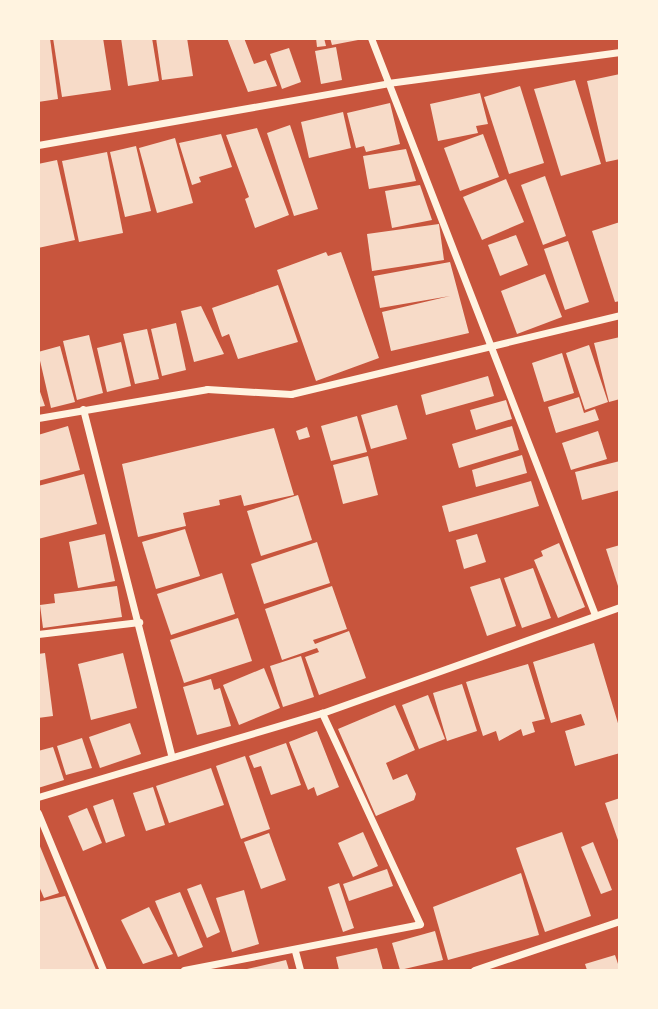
<!DOCTYPE html>
<html>
<head>
<meta charset="utf-8">
<style>
	body { margin:0 }
	#map { position:relative; width:658px; height:1009px; overflow:hidden; background:#c8553d; font-family:"Sofia Sans Condensed",sans-serif }
	div>[style] { position:absolute }
	[style*='--x'] { left:calc(var(--x)*1px); top:calc(var(--y)*1px); width:calc(var(--w)*1px); rotate:calc(var(--a)*1deg) }
	.building>* { inset:0; background:#f7dbc8 }
	.minor>* { height:7px; margin:-3.5px; padding:0 3.5px; transform-origin:3.5px; border-radius:3.5px; background:#fff3e0 }
	span { translate:-50% -50%; white-space:nowrap; text-align:center; line-height:1.15; -webkit-text-stroke:5px #fff3e0; paint-order:stroke }
	.frame { position:absolute; inset:0; border:40px solid #fff3e0; pointer-events:none }
</style>
</head>
<body>
<div id="map">
	<div class="building">
		<i style="clip-path:polygon(38px 38px,50px 38px,58px 99px,38px 102px)"></i>
		<i style="clip-path:polygon(53px 38px,103px 38px,111px 90px,62px 97px)"></i>
		<i style="clip-path:polygon(121px 38px,152px 38px,159px 81px,128px 86px)"></i>
		<i style="clip-path:polygon(156px 38px,187px 38px,193px 76px,162px 80px)"></i>
		<i style="clip-path:polygon(227px 38px,244px 38px,254px 64px,266px 60px,277px 86px,248px 92px)"></i>
		<i style="clip-path:polygon(316px 38px,324px 38px,326px 46px,317px 47px)"></i>
		<i style="clip-path:polygon(330px 38px,358px 38px,358px 40px,332px 45px)"></i>
		<i style="clip-path:polygon(336px 47px,342px 80px,321px 84px,315px 51px)"></i>
		<i style="clip-path:polygon(289px 48px,301px 82px,282px 89px,270px 54px)"></i>
		<i style="clip-path:polygon(620px 74px,620px 159px,606px 162px,587px 81px)"></i>
		<i style="clip-path:polygon(575px 80px,601px 164px,561px 176px,534px 89px)"></i>
		<i style="clip-path:polygon(520px 86px,544px 163px,509px 174px,484px 97px)"></i>
		<i style="clip-path:polygon(480px 93px,488px 124px,476px 126px,478px 133px,438px 141px,430px 104px)"></i>
		<i style="clip-path:polygon(390px 103px,400px 144px,366px 152px,364px 146px,356px 148px,347px 113px)"></i>
		<i style="clip-path:polygon(343px 112px,351px 148px,309px 158px,301px 122px)"></i>
		<i style="clip-path:polygon(290px 125px,318px 209px,294px 216px,267px 133px)"></i>
		<i style="clip-path:polygon(257px 128px,289px 215px,255px 228px,245px 199px,249px 197px,226px 135px)"></i>
		<i style="clip-path:polygon(221px 134px,232px 167px,199px 177px,201px 182px,192px 185px,179px 143px)"></i>
		<i style="clip-path:polygon(483px 134px,499px 177px,460px 191px,444px 148px)"></i>
		<i style="clip-path:polygon(175px 138px,193px 203px,157px 213px,139px 148px)"></i>
		<i style="clip-path:polygon(136px 146px,151px 211px,125px 217px,110px 152px)"></i>
		<i style="clip-path:polygon(406px 149px,416px 181px,369px 189px,363px 156px)"></i>
		<i style="clip-path:polygon(107px 152px,123px 233px,79px 242px,62px 161px)"></i>
		<i style="clip-path:polygon(57px 160px,75px 240px,38px 248px,38px 164px)"></i>
		<i style="clip-path:polygon(545px 176px,566px 236px,543px 245px,521px 185px)"></i>
		<i style="clip-path:polygon(506px 179px,524px 222px,482px 240px,463px 197px)"></i>
		<i style="clip-path:polygon(420px 185px,432px 220px,392px 228px,385px 191px)"></i>
		<i style="clip-path:polygon(620px 222px,620px 301px,615px 302px,592px 231px)"></i>
		<i style="clip-path:polygon(439px 224px,444px 260px,372px 271px,367px 234px)"></i>
		<i style="clip-path:polygon(516px 235px,528px 265px,500px 276px,488px 245px)"></i>
		<i style="clip-path:polygon(568px 241px,589px 302px,565px 310px,544px 249px)"></i>
		<i style="clip-path:polygon(326px 252px,328px 256px,341px 252px,379px 358px,316px 381px,277px 270px)"></i>
		<i style="clip-path:polygon(450px 262px,469px 333px,391px 351px,382px 312px,450px 296px,380px 308px,374px 276px)"></i>
		<i style="clip-path:polygon(545px 274px,562px 317px,517px 334px,501px 291px)"></i>
		<i style="clip-path:polygon(278px 285px,298px 342px,238px 359px,229px 334px,222px 337px,212px 308px)"></i>
		<i style="clip-path:polygon(201px 306px,224px 354px,194px 362px,181px 311px)"></i>
		<i style="clip-path:polygon(176px 323px,186px 370px,162px 376px,151px 329px)"></i>
		<i style="clip-path:polygon(147px 329px,159px 379px,135px 384px,123px 334px)"></i>
		<i style="clip-path:polygon(89px 335px,103px 393px,77px 400px,63px 341px)"></i>
		<i style="clip-path:polygon(620px 337px,620px 399px,609px 402px,594px 343px)"></i>
		<i style="clip-path:polygon(121px 342px,131px 386px,107px 392px,97px 348px)"></i>
		<i style="clip-path:polygon(589px 345px,608px 402px,585px 410px,566px 353px)"></i>
		<i style="clip-path:polygon(60px 346px,75px 402px,51px 408px,38px 352px)"></i>
		<i style="clip-path:polygon(562px 353px,574px 393px,544px 402px,532px 363px)"></i>
		<i style="clip-path:polygon(488px 376px,494px 396px,426px 415px,421px 395px)"></i>
		<i style="clip-path:polygon(38px 386px,45px 406px,38px 407px)"></i>
		<i style="clip-path:polygon(579px 397px,584px 413px,595px 409px,599px 420px,556px 433px,548px 407px)"></i>
		<i style="clip-path:polygon(506px 400px,512px 419px,476px 430px,470px 410px)"></i>
		<i style="clip-path:polygon(397px 405px,407px 439px,371px 449px,361px 415px)"></i>
		<i style="clip-path:polygon(357px 416px,367px 452px,331px 461px,321px 426px)"></i>
		<i style="clip-path:polygon(68px 426px,80px 470px,38px 481px,38px 435px)"></i>
		<i style="clip-path:polygon(512px 426px,519px 450px,459px 468px,452px 444px)"></i>
		<i style="clip-path:polygon(307px 427px,310px 437px,299px 440px,296px 431px)"></i>
		<i style="clip-path:polygon(274px 428px,294px 495px,244px 506px,241px 495px,219px 500px,220px 505px,183px 513px,186px 526px,138px 537px,122px 464px)"></i>
		<i style="clip-path:polygon(598px 431px,607px 459px,571px 470px,562px 443px)"></i>
		<i style="clip-path:polygon(522px 455px,527px 473px,476px 487px,472px 470px)"></i>
		<i style="clip-path:polygon(368px 456px,378px 495px,343px 504px,333px 465px)"></i>
		<i style="clip-path:polygon(620px 461px,620px 490px,582px 500px,575px 472px)"></i>
		<i style="clip-path:polygon(84px 474px,97px 524px,38px 539px,38px 486px)"></i>
		<i style="clip-path:polygon(531px 481px,539px 506px,449px 532px,442px 506px)"></i>
		<i style="clip-path:polygon(298px 495px,312px 540px,261px 556px,247px 511px)"></i>
		<i style="clip-path:polygon(185px 529px,200px 576px,156px 589px,142px 542px)"></i>
		<i style="clip-path:polygon(105px 534px,115px 581px,78px 588px,69px 542px)"></i>
		<i style="clip-path:polygon(477px 534px,486px 562px,464px 569px,456px 540px)"></i>
		<i style="clip-path:polygon(317px 542px,330px 583px,264px 604px,251px 564px)"></i>
		<i style="clip-path:polygon(559px 543px,585px 607px,558px 618px,534px 560px,543px 556px,541px 551px)"></i>
		<i style="clip-path:polygon(620px 545px,620px 589px,619px 589px,606px 549px)"></i>
		<i style="clip-path:polygon(533px 568px,551px 618px,522px 628px,504px 578px)"></i>
		<i style="clip-path:polygon(222px 573px,235px 614px,171px 635px,157px 594px)"></i>
		<i style="clip-path:polygon(500px 578px,516px 626px,487px 636px,470px 587px)"></i>
		<i style="clip-path:polygon(117px 586px,122px 617px,43px 628px,40px 605px,55px 603px,54px 594px)"></i>
		<i style="clip-path:polygon(332px 586px,347px 629px,313px 640px,315px 644px,349px 631px,366px 678px,319px 695px,305px 657px,319px 652px,317px 648px,282px 660px,265px 609px)"></i>
		<i style="clip-path:polygon(238px 618px,252px 661px,184px 683px,170px 640px)"></i>
		<i style="clip-path:polygon(594px 643px,620px 730px,620px 753px,575px 766px,565px 731px,585px 725px,581px 714px,551px 723px,533px 662px)"></i>
		<i style="clip-path:polygon(45px 653px,53px 716px,38px 718px,38px 654px)"></i>
		<i style="clip-path:polygon(123px 653px,137px 708px,91px 720px,78px 664px)"></i>
		<i style="clip-path:polygon(301px 656px,314px 697px,283px 707px,270px 666px)"></i>
		<i style="clip-path:polygon(528px 664px,545px 719px,532px 722px,535px 732px,523px 736px,521px 729px,499px 741px,496px 731px,483px 736px,466px 682px)"></i>
		<i style="clip-path:polygon(264px 668px,280px 708px,239px 725px,223px 685px)"></i>
		<i style="clip-path:polygon(211px 679px,214px 690px,220px 688px,231px 726px,197px 735px,183px 687px)"></i>
		<i style="clip-path:polygon(462px 684px,477px 731px,447px 741px,433px 693px)"></i>
		<i style="clip-path:polygon(428px 695px,445px 739px,419px 749px,402px 705px)"></i>
		<i style="clip-path:polygon(395px 705px,415px 750px,386px 763px,393px 780px,407px 774px,416px 794px,414px 800px,376px 816px,338px 729px)"></i>
		<i style="clip-path:polygon(130px 723px,141px 754px,100px 768px,89px 737px)"></i>
		<i style="clip-path:polygon(317px 731px,339px 787px,317px 796px,314px 787px,308px 790px,289px 742px)"></i>
		<i style="clip-path:polygon(82px 738px,92px 768px,66px 775px,57px 746px)"></i>
		<i style="clip-path:polygon(286px 743px,301px 785px,271px 795px,261px 766px,254px 768px,249px 756px)"></i>
		<i style="clip-path:polygon(53px 747px,64px 780px,38px 788px,38px 751px)"></i>
		<i style="clip-path:polygon(245px 756px,270px 829px,241px 839px,216px 766px)"></i>
		<i style="clip-path:polygon(211px 768px,224px 805px,169px 823px,156px 786px)"></i>
		<i style="clip-path:polygon(153px 787px,165px 825px,146px 831px,133px 793px)"></i>
		<i style="clip-path:polygon(620px 798px,620px 843px,619px 843px,605px 803px)"></i>
		<i style="clip-path:polygon(113px 799px,125px 836px,106px 843px,93px 806px)"></i>
		<i style="clip-path:polygon(87px 808px,102px 843px,83px 851px,68px 816px)"></i>
		<i style="clip-path:polygon(363px 832px,378px 866px,353px 877px,338px 843px)"></i>
		<i style="clip-path:polygon(562px 832px,591px 916px,545px 932px,516px 848px)"></i>
		<i style="clip-path:polygon(269px 833px,286px 880px,261px 889px,244px 842px)"></i>
		<i style="clip-path:polygon(593px 842px,612px 890px,601px 894px,581px 847px)"></i>
		<i style="clip-path:polygon(39px 844px,59px 893px,44px 898px,38px 884px)"></i>
		<i style="clip-path:polygon(387px 869px,393px 886px,349px 901px,343px 884px)"></i>
		<i style="clip-path:polygon(521px 873px,539px 935px,448px 960px,433px 907px)"></i>
		<i style="clip-path:polygon(339px 883px,354px 928px,343px 932px,328px 887px)"></i>
		<i style="clip-path:polygon(201px 884px,220px 932px,207px 938px,187px 889px)"></i>
		<i style="clip-path:polygon(244px 890px,259px 944px,232px 952px,216px 898px)"></i>
		<i style="clip-path:polygon(180px 892px,203px 947px,178px 957px,155px 901px)"></i>
		<i style="clip-path:polygon(65px 896px,96px 970px,38px 970px,38px 902px)"></i>
		<i style="clip-path:polygon(149px 907px,173px 954px,143px 964px,121px 920px)"></i>
		<i style="clip-path:polygon(435px 931px,443px 960px,400px 970px,392px 943px)"></i>
		<i style="clip-path:polygon(377px 948px,383px 970px,339px 970px,336px 957px)"></i>
		<i style="clip-path:polygon(615px 955px,620px 970px,587px 970px,585px 964px)"></i>
		<i style="clip-path:polygon(286px 960px,289px 970px,247px 970px,247px 969px)"></i>
	</div>
	<div class="minor">
		<i style="--x:371;--y:38;--w:619;--a:68.78"></i>
		<i style="--x:38;--y:145;--w:355;--a:-10"></i>
		<i style="--x:388;--y:83;--w:234;--a:-7.6"></i>
		<i style="--x:83;--y:409;--w:359;--a:75.7"></i>
		<i style="--x:38;--y:418;--w:171;--a:-9.7"></i>
		<i style="--x:207;--y:389;--w:84;--a:3.4"></i>
		<i style="--x:291;--y:394;--w:338;--a:-13.5"></i>
		<i style="--x:38;--y:634;--w:102;--a:-6.8"></i>
		<i style="--x:38;--y:797;--w:296;--a:-16.5"></i>
		<i style="--x:322;--y:713;--w:316;--a:-19.6"></i>
		<i style="--x:38;--y:813;--w:170;--a:67.5"></i>
		<i style="--x:295;--y:951;--w:20;--a:75"></i>
		<i style="--x:184;--y:970;--w:240;--a:-11"></i>
		<i style="--x:420;--y:924;--w:233;--a:-114.9"></i>
		<i style="--x:474;--y:970;--w:154;--a:-18.6"></i>
	</div>
	<div class="frame"></div>
</div>
</body>
</html>
